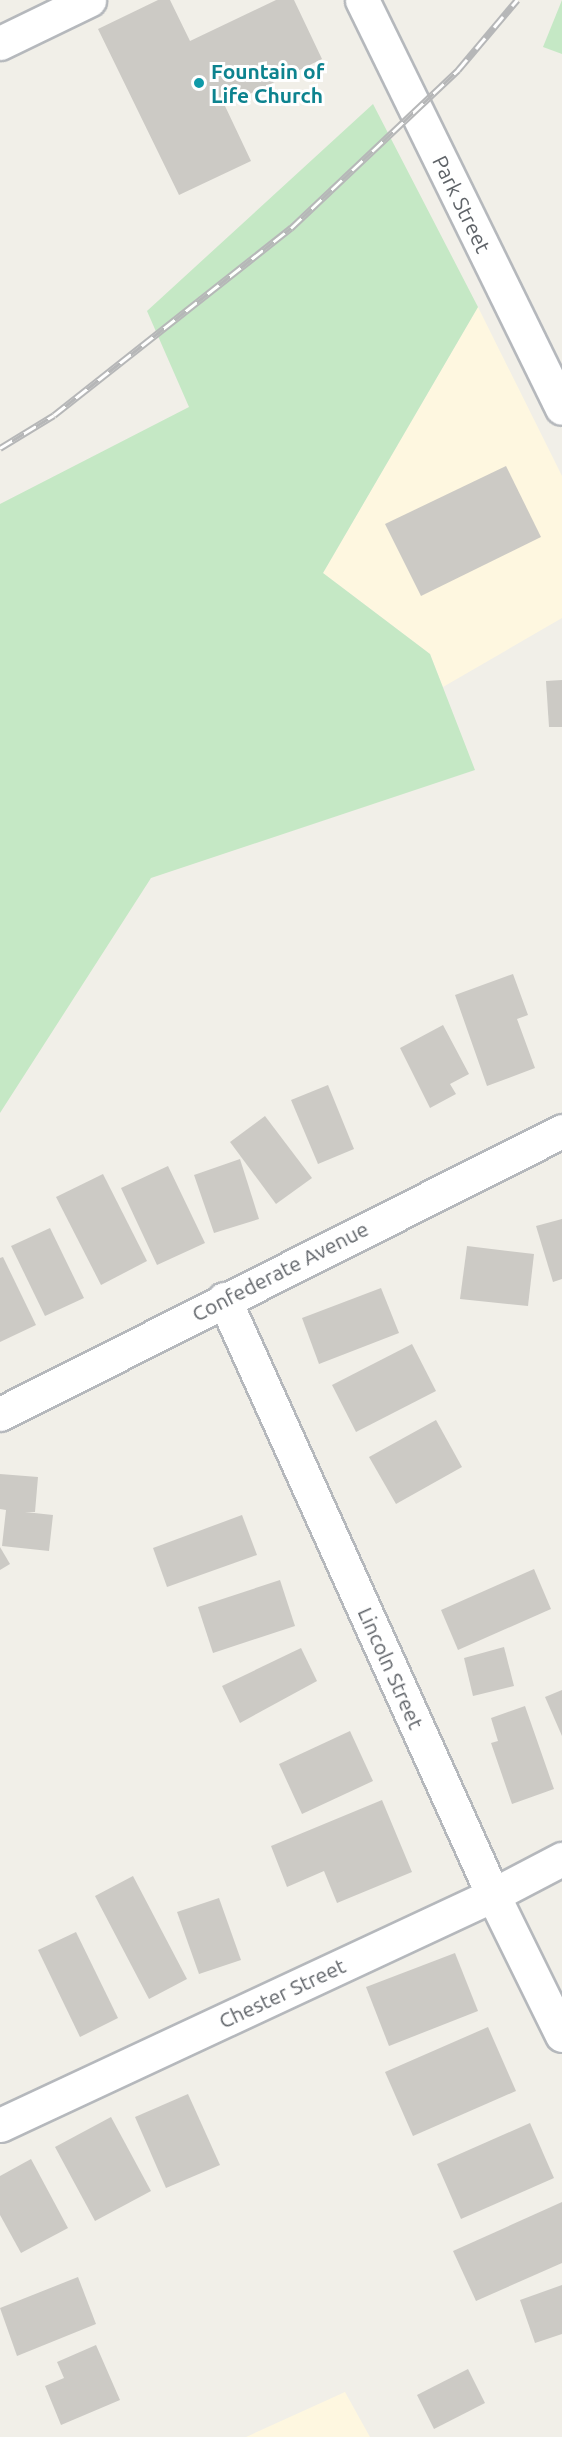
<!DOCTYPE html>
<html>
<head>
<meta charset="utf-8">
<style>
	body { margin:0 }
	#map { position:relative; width:562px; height:2437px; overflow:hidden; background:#f1efe8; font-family:Ubuntu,sans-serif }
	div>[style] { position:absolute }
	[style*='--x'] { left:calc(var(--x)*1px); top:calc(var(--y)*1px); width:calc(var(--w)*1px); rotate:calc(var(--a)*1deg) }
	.commercial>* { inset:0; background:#fef7e0 }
	.green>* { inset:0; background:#c5e8c5 }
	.building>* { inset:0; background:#cccac5 }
	.roads { filter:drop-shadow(2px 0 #b5b8bc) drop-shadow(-2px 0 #b5b8bc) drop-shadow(0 2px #b5b8bc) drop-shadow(0 -2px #b5b8bc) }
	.minor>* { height:33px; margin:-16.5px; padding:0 16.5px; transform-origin:16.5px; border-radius:16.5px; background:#fff }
	.rail>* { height:7px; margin-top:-3.5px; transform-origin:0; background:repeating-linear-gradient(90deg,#fff 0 14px,#b6b7b8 0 28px); box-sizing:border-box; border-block:2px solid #b6b7b8 }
	.dots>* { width:16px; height:16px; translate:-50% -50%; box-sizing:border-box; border:3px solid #fff; border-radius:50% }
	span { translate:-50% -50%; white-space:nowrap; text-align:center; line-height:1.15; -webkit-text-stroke:6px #fff; paint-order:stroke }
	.culture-label { font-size:21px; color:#0d838f; font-weight:700 }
	.left { translate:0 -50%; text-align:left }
	.street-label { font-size:21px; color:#5f6368 }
</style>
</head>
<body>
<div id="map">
	<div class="commercial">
		<i style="clip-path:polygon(478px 307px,562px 476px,562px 618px,443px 687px,430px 654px,323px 573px)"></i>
		<i style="clip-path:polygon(345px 2392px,370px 2437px,246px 2437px)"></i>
	</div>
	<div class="green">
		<i style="clip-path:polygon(562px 0,562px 54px,543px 47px)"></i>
		<i style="clip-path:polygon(373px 104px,478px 307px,323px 573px,430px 654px,475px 770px,151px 878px,0 1113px,0 504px,189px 407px,147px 311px)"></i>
	</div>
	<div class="building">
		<i style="clip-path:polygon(158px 0,170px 0,190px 41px,276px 0,294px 0,322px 59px,225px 106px,251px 161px,179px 195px,98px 29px)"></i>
		<i style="clip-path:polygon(506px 466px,541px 537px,421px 596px,385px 524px)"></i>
		<i style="clip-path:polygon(562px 680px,562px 727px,549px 727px,546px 681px)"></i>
		<i style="clip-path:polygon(513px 974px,528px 1015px,517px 1019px,535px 1068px,487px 1086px,455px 995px)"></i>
		<i style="clip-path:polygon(443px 1025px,469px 1074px,450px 1084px,456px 1094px,430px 1108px,400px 1048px)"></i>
		<i style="clip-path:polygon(328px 1085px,354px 1149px,318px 1164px,291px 1100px)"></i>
		<i style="clip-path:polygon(265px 1116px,312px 1178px,276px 1204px,230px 1142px)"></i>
		<i style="clip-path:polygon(240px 1159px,259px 1219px,214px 1233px,194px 1175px)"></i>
		<i style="clip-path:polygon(168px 1166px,205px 1243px,157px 1265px,121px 1188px)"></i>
		<i style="clip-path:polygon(103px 1174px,147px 1261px,101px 1285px,56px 1197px)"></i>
		<i style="clip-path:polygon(562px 1219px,562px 1279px,553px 1282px,536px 1226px)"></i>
		<i style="clip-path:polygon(50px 1228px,84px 1298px,45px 1316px,11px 1246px)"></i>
		<i style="clip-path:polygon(467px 1246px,534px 1254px,528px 1306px,460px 1299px)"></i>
		<i style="clip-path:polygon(3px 1257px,36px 1325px,0 1342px,0 1258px)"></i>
		<i style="clip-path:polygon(381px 1288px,399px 1333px,319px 1364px,302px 1318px)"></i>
		<i style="clip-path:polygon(412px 1344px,436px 1391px,356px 1432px,332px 1385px)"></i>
		<i style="clip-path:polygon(436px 1420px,462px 1467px,396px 1504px,369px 1457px)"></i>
		<i style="clip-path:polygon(0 1474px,38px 1477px,35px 1512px,25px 1512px,53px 1515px,49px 1551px,2px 1546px,6px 1510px,0 1509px)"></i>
		<i style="clip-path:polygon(242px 1515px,257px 1555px,167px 1587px,153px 1548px)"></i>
		<i style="clip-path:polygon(0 1547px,10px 1564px,0 1570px)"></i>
		<i style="clip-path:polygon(534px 1569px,551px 1609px,458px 1650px,441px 1610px)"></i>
		<i style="clip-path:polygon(280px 1580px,295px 1626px,213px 1653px,198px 1607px)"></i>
		<i style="clip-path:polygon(504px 1647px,514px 1686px,473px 1696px,464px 1658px)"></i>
		<i style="clip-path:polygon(301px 1648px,317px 1681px,240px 1723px,222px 1686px)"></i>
		<i style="clip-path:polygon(562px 1690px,562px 1736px,545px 1697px)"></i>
		<i style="clip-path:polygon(525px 1706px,554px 1789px,512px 1804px,491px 1743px,498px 1741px,491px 1718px)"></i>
		<i style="clip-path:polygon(350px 1731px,373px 1781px,302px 1814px,279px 1764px)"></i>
		<i style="clip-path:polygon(382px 1800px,412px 1872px,337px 1903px,324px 1871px,287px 1887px,271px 1846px)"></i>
		<i style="clip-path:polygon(133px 1876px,187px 1979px,149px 1999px,95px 1896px)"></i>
		<i style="clip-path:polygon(219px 1898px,241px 1960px,199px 1974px,177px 1912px)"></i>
		<i style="clip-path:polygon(76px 1932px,118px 2018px,80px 2037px,38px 1950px)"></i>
		<i style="clip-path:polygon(455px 1953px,478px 2011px,389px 2046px,366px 1987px)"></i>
		<i style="clip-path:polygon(488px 2027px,516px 2091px,413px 2136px,385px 2072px)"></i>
		<i style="clip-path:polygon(188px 2094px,220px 2165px,166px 2188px,135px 2117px)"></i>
		<i style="clip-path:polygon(111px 2117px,151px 2191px,95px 2221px,55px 2147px)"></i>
		<i style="clip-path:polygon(530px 2123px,554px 2178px,461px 2219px,437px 2164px)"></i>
		<i style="clip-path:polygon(31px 2159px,68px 2228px,21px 2253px,0 2215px,0 2176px)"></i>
		<i style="clip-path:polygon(562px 2202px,562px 2263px,476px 2301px,453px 2251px)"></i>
		<i style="clip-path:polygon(78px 2277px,96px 2324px,17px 2356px,0 2308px)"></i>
		<i style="clip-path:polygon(562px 2285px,562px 2334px,535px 2343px,520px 2300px)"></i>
		<i style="clip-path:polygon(96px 2345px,120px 2400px,61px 2425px,45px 2386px,64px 2378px,57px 2362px)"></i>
		<i style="clip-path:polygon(468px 2369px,485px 2403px,434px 2429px,417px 2395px)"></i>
	</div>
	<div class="roads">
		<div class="minor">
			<i style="--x:362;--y:0;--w:454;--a:63.9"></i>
			<i style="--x:0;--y:43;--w:99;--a:-25.8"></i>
			<i style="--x:224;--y:1299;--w:654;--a:65.71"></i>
			<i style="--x:493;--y:1895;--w:156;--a:63.8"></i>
			<i style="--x:0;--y:1414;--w:629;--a:-26.73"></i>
			<i style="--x:0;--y:2125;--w:544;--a:-25.01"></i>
			<i style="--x:493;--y:1895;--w:78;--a:-27.6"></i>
		</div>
	</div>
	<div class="rail">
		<i style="--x:0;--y:448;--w:63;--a:-31.4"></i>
		<i style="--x:54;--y:415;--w:302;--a:-38.3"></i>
		<i style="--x:291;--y:228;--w:230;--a:-43.4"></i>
		<i style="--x:458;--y:70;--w:92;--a:-49.9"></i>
	</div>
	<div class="dots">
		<i style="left:199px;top:83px;background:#0f9aa8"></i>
	</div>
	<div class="culture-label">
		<span class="left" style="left:211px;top:83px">Fountain of<br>Life Church</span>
	</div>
	<div class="street-label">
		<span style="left:462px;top:204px;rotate:64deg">Park Street</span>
		<span style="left:280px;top:1271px;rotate:-27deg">Confederate Avenue</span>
		<span style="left:391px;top:1668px;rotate:66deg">Lincoln Street</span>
		<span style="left:282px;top:1993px;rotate:-25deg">Chester Street</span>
	</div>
</div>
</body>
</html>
